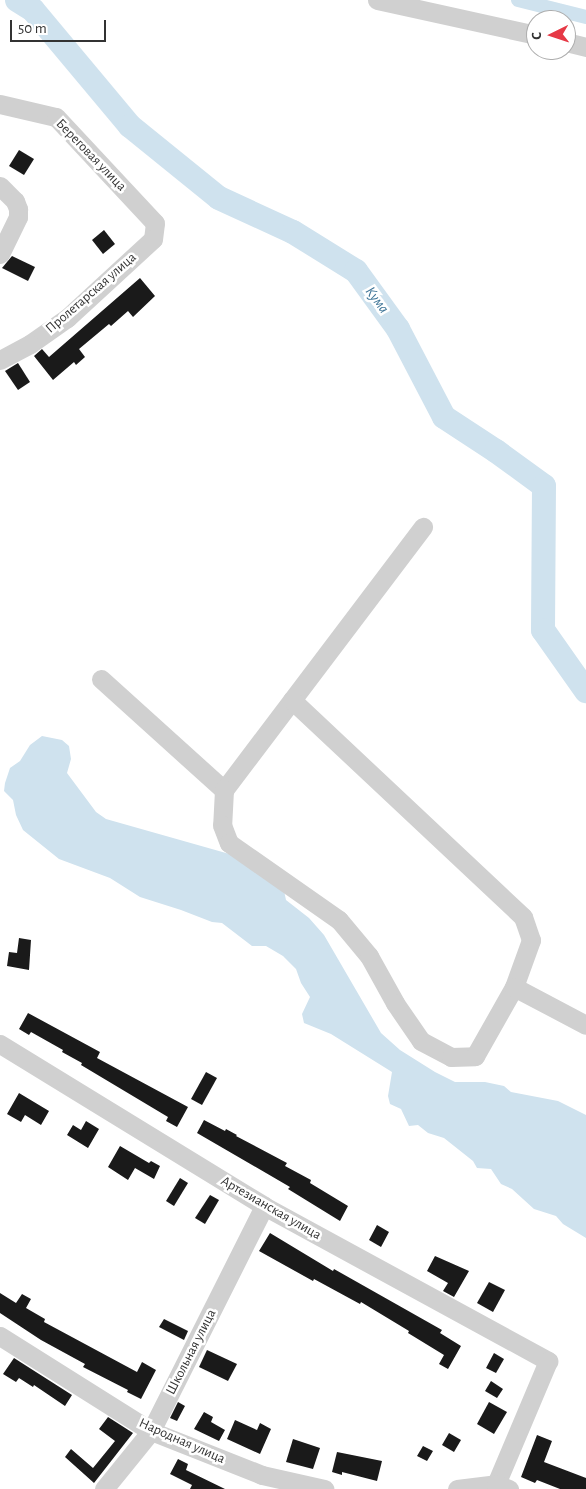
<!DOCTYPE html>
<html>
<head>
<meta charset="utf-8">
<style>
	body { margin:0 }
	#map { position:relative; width:586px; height:1489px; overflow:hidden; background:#fff; font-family:"Alegreya Sans",sans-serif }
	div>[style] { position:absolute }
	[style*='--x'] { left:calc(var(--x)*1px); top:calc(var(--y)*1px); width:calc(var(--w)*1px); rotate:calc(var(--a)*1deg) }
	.water>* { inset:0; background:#cfe2ee }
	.canal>* { height:14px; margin:-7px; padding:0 7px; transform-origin:7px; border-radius:7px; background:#cfe2ee }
	.river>* { height:24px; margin:-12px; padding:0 12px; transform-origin:12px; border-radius:12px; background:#cfe2ee }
	.building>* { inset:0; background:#1a1a1a }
	.minor>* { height:19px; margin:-9.5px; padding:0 9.5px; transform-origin:9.5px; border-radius:9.5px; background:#d0d0d0 }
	span { translate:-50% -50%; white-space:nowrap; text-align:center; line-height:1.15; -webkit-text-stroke:5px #fff; paint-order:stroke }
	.street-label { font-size:14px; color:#333 }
	.water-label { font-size:15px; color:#3f7597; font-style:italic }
	.north { position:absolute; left:526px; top:10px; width:50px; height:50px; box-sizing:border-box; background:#fff; border:1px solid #adadad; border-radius:50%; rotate:266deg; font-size:14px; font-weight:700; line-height:20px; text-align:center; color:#333 }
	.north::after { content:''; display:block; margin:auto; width:18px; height:22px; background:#e63946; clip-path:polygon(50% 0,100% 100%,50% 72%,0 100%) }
	.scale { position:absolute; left:10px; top:20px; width:96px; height:22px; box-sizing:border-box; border:2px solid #333; border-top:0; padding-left:6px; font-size:15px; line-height:18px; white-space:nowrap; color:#333; -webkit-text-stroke:4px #fff; paint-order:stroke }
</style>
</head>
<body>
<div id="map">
	<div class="water">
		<i style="clip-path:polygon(42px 736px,62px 740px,69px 746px,71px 759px,67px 773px,96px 812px,106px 819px,233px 855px,283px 886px,286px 900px,309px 918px,324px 935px,381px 1033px,400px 1050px,435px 1072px,455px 1082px,485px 1082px,504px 1086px,511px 1092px,558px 1101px,586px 1115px,586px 1238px,563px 1224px,556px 1216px,534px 1209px,512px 1189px,501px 1184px,491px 1169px,477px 1168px,473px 1161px,444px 1138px,428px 1133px,418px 1125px,409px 1126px,401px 1109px,390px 1104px,388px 1096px,392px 1072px,331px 1034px,304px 1023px,302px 1014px,310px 997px,301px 983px,296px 969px,283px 956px,266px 946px,252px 946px,222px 923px,212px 922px,181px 910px,140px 897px,110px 878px,59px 859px,23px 830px,16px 815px,13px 800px,4px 791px,5px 783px,10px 768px,20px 761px,30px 745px)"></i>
	</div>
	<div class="canal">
		<i style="--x:518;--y:0;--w:70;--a:14"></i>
	</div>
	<div class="river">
		<i style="--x:17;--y:0;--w:19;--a:32"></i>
		<i style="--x:33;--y:10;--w:151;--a:50.1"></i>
		<i style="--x:130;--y:126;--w:114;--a:39"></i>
		<i style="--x:219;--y:198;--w:81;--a:24.7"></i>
		<i style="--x:293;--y:232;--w:74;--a:31.8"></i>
		<i style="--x:356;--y:271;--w:72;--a:54.1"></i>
		<i style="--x:398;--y:329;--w:99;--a:62.4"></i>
		<i style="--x:444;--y:417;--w:62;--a:33.2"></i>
		<i style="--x:496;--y:451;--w:59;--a:36.1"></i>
		<i style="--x:544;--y:486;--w:144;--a:90.4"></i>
		<i style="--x:543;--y:630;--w:75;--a:54.8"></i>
	</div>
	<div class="building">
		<i style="clip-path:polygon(19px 150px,34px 159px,24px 175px,9px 166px)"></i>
		<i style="clip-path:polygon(104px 230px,115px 244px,103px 254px,92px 240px)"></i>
		<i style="clip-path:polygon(12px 256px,35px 267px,28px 281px,2px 268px)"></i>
		<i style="clip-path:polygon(140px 278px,155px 296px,133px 317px,128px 311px,111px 326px,109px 324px,79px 349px,85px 357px,76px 365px,74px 362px,53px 380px,34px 356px,42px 349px,49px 357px)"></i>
		<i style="clip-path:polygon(18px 363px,30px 382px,18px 390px,5px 371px)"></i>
		<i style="clip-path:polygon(19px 938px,31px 940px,29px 970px,7px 966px,9px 952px,17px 953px)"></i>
		<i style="clip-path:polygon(28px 1013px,100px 1052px,97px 1058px,188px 1107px,177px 1127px,166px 1121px,168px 1117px,81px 1065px,82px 1063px,62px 1052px,63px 1050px,31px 1032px,29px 1035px,19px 1029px)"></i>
		<i style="clip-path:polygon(206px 1072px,217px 1078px,202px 1105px,191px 1099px)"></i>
		<i style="clip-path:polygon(19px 1093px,49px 1111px,41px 1125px,25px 1115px,21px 1122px,7px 1114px)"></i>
		<i style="clip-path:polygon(204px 1120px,225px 1131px,226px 1129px,237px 1135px,236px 1136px,287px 1163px,285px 1166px,311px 1180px,310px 1183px,348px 1206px,340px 1221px,288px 1189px,290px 1187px,197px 1133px)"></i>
		<i style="clip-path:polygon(86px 1121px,99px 1129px,88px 1148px,67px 1135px,73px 1125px,81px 1130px)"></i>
		<i style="clip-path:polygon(120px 1146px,149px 1163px,151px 1161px,160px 1166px,154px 1179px,135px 1168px,128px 1180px,108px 1167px)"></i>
		<i style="clip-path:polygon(180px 1178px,188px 1183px,174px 1206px,166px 1201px)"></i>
		<i style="clip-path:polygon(210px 1195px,219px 1200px,205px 1224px,195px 1218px)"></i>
		<i style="clip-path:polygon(377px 1225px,389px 1232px,381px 1247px,369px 1240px)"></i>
		<i style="clip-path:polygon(270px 1233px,333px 1271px,334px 1269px,442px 1330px,440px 1333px,461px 1346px,448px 1369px,439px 1364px,444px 1355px,408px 1333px,409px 1331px,361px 1302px,360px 1304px,314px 1279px,313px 1281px,259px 1251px)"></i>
		<i style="clip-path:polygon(435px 1256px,469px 1271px,454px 1297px,443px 1291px,448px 1283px,427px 1271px)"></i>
		<i style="clip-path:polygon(489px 1282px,505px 1290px,493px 1312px,477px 1303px)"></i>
		<i style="clip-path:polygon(0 1293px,16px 1303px,22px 1294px,31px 1299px,26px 1308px,45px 1319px,44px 1322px,137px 1372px,142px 1362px,156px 1370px,141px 1399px,127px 1392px,128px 1390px,83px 1367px,85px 1364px,41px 1340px,0 1313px)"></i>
		<i style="clip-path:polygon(164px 1319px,188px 1331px,184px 1340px,159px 1327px)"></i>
		<i style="clip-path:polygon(207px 1350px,237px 1364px,228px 1381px,199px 1367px)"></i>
		<i style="clip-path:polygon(494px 1353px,504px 1359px,496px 1373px,486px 1368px)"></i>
		<i style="clip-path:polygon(14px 1358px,72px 1395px,65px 1406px,34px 1385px,33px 1387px,19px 1378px,16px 1382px,3px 1374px)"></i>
		<i style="clip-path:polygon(491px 1381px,503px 1389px,497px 1398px,485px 1391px)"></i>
		<i style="clip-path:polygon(178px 1402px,185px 1406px,177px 1421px,170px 1418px)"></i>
		<i style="clip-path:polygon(489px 1402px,507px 1412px,494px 1434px,477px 1424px)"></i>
		<i style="clip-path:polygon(204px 1412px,213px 1417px,211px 1422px,225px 1430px,219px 1441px,194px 1429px)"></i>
		<i style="clip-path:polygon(108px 1417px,133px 1433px,94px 1483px,65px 1457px,71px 1449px,93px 1468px,115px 1441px,99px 1429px)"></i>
		<i style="clip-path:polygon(235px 1420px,257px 1430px,260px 1423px,271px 1429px,260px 1454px,227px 1439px)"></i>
		<i style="clip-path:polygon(449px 1433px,461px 1440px,454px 1452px,442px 1445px)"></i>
		<i style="clip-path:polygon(537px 1435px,552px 1441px,544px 1462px,586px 1478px,586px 1489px,560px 1489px,537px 1480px,535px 1483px,521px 1477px)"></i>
		<i style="clip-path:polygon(293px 1439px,320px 1448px,313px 1469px,286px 1462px)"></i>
		<i style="clip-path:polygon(423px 1446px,433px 1451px,427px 1461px,417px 1456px)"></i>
		<i style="clip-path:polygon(337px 1452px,382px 1461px,377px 1481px,342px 1472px,342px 1475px,332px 1472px)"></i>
		<i style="clip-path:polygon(178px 1459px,188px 1464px,186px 1470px,225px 1489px,190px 1489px,192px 1485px,170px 1474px)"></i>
	</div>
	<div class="minor">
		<i style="--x:377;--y:0;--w:163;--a:12.4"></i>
		<i style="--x:566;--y:42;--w:21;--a:14"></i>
		<i style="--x:0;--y:104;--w:57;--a:13.1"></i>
		<i style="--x:56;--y:117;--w:145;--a:47"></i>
		<i style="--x:155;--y:223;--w:16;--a:97"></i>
		<i style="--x:153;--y:239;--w:117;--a:137.4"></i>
		<i style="--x:67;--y:318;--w:45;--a:144.9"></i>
		<i style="--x:30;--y:344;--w:34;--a:152"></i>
		<i style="--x:0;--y:186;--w:21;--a:45"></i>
		<i style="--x:15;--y:201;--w:9;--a:69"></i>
		<i style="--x:18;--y:209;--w:8;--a:90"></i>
		<i style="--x:18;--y:217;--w:41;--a:115.9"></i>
		<i style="--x:101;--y:679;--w:166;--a:42.1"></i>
		<i style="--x:224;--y:790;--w:330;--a:-52.9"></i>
		<i style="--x:224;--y:790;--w:35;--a:93"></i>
		<i style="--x:222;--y:825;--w:19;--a:69"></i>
		<i style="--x:229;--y:843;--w:134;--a:35"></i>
		<i style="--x:339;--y:920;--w:47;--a:50.2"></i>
		<i style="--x:369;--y:956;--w:54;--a:61"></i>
		<i style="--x:395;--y:1003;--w:46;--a:55.6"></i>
		<i style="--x:421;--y:1041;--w:34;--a:28"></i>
		<i style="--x:451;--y:1057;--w:24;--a:-2"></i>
		<i style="--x:475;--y:1056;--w:79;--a:-60.5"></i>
		<i style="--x:514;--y:987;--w:50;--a:-70.1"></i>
		<i style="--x:531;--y:940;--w:24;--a:-109"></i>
		<i style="--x:523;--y:917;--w:317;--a:-136.8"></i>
		<i style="--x:514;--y:987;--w:81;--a:27.8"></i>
		<i style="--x:0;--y:1044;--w:310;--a:31.5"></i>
		<i style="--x:264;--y:1206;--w:324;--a:28.6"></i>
		<i style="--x:548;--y:1361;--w:134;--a:112.9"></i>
		<i style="--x:0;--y:1336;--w:178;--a:32.2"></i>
		<i style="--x:151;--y:1431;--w:119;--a:21.6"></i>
		<i style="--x:262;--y:1475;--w:64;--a:12.7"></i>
		<i style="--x:104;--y:1489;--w:75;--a:-51"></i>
		<i style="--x:151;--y:1431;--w:252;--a:-63.3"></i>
		<i style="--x:457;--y:1489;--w:39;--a:-7"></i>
		<i style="--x:496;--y:1484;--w:14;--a:21"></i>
	</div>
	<div class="street-label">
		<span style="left:91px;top:155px;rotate:46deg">Береговая улица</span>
		<span style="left:91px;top:293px;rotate:-41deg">Пролетарская улица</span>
		<span style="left:271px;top:1208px;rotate:30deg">Артезианская улица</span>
		<span style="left:191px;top:1352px;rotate:-63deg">Школьная улица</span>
		<span style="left:182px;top:1441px;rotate:24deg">Народная улица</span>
	</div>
	<div class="water-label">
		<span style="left:377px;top:300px;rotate:54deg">Кума</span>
	</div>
	<div class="north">С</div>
	<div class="scale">50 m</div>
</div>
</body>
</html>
